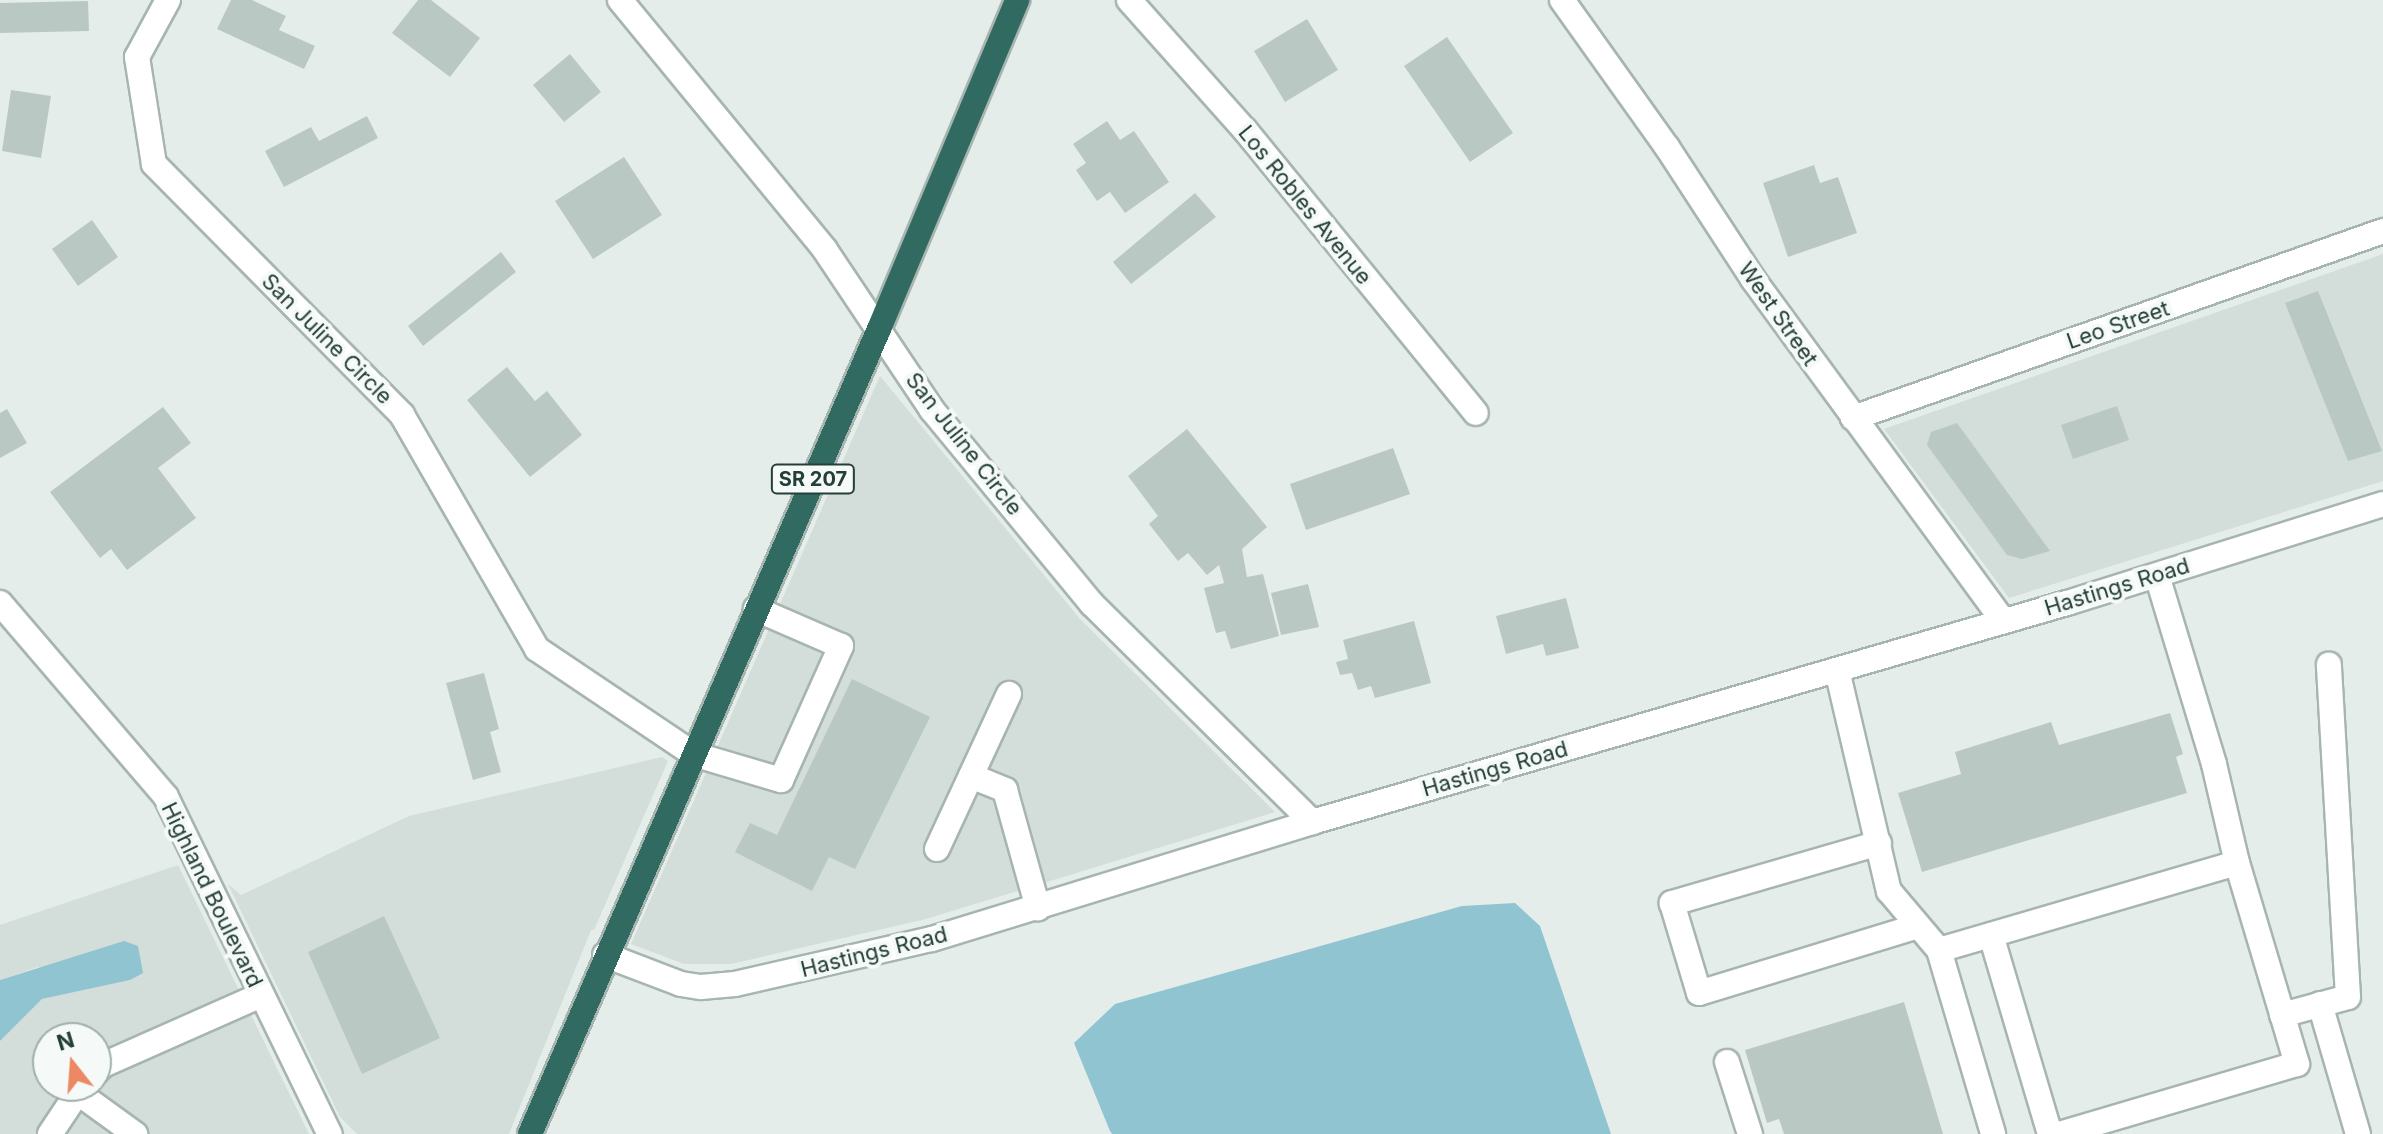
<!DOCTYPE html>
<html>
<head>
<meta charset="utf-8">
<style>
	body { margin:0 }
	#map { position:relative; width:2383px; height:1134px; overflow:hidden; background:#e5edea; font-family:Inter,sans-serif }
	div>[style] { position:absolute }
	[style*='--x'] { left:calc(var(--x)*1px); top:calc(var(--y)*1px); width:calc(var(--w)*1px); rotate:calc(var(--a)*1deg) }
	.built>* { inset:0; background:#d3ddd9 }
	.water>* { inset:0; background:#8fc4d0 }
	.building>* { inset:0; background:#bac8c3 }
	.roads { filter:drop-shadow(2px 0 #a7b5b1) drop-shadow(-2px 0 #a7b5b1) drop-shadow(0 2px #a7b5b1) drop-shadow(0 -2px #a7b5b1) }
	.minor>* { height:24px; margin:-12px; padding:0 12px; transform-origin:12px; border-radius:12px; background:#fff }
	.highway>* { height:24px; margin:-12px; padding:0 12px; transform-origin:12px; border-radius:12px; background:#316a60 }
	span { translate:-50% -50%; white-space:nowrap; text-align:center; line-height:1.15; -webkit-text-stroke:8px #f5faf8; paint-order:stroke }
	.shield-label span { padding:2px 6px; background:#f5faf8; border:2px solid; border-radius:6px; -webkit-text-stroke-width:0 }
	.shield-label { font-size:20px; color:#243e38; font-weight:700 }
	.street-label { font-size:22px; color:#243e38 }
	.north { position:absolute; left:32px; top:1022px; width:80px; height:80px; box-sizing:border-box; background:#f5faf8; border:2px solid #a1afab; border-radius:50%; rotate:343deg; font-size:22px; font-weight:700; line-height:32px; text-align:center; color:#243e38 }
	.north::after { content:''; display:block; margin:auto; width:28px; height:36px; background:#ec8964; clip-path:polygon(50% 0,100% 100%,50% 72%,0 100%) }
</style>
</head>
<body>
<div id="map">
	<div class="built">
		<i style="clip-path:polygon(2383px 254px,2383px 481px,2009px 598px,1884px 429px)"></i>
		<i style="clip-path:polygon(880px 376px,1080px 619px,1275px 812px,926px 919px,731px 964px,684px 964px,631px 944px)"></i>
		<i style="clip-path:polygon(662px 757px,668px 761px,594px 930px,591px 930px,509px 1134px,357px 1134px,340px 1117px,228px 884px,241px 895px,409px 816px)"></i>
		<i style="clip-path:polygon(evenodd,178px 865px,309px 1134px,0 1134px,0 1041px,42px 999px,130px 980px,38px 967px,0 980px,0 925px,178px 865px,48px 1038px,96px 1038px,96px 1086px,48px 1086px,48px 1038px)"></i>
	</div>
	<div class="water">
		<i style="clip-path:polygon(1515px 903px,1540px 926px,1611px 1134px,1112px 1134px,1110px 1131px,1074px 1043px,1115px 1004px,1462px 906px)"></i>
		<i style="clip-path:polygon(124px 941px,138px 946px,143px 973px,130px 980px,42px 999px,0 1041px,0 980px)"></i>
	</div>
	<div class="building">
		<i style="clip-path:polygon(231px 0,252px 0,286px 16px,279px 30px,315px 46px,304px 69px,217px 29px)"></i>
		<i style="clip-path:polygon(418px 0,431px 0,480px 38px,450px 77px,392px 33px)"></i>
		<i style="clip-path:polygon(88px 1px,89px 31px,0 33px,0 3px)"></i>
		<i style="clip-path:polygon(1307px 19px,1338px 70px,1285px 102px,1254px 51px)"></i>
		<i style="clip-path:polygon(1447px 37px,1513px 133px,1470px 162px,1404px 66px)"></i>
		<i style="clip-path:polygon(570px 54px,601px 92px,564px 122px,533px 85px)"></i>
		<i style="clip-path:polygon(11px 90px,51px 96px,41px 158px,2px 151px)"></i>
		<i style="clip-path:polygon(367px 116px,378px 138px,284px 187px,265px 151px,311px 127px,319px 141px)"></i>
		<i style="clip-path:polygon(1107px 121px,1120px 140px,1134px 131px,1169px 182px,1125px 213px,1110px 192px,1097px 201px,1076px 170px,1086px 163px,1073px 144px)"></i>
		<i style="clip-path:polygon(624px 157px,662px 215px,593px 259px,555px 201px)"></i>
		<i style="clip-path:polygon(1814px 165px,1820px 183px,1838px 177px,1857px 233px,1788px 257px,1763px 183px)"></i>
		<i style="clip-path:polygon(1195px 193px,1216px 217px,1131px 284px,1113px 262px)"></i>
		<i style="clip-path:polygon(92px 220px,118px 257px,78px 286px,52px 249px)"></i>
		<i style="clip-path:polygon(501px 252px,516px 272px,423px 346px,408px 326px)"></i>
		<i style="clip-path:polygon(2318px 291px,2382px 451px,2348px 461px,2285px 303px)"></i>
		<i style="clip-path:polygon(507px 367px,535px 401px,547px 391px,582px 435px,530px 477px,467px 400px)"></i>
		<i style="clip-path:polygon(2117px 406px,2129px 440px,2073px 459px,2061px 425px)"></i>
		<i style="clip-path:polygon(163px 407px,191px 443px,158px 468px,196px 518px,127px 570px,111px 549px,100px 558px,50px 492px)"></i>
		<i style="clip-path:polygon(7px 409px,27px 443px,0 458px,0 413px)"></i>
		<i style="clip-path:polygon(1957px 423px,2050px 551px,2022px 559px,2007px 555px,1927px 445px,1931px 432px)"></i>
		<i style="clip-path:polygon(1187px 429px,1267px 527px,1242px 549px,1247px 577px,1263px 574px,1279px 636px,1231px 649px,1225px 631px,1216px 633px,1204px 588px,1224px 583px,1219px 565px,1207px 575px,1188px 553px,1178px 561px,1149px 524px,1158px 516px,1128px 476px)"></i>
		<i style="clip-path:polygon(1393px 448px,1410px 494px,1306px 530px,1290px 484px)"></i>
		<i style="clip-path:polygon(1308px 584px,1319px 627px,1281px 635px,1271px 593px)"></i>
		<i style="clip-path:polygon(1566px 598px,1579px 648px,1546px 656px,1543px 644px,1506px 654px,1496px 616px)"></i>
		<i style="clip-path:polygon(1414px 621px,1431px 683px,1375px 698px,1371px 686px,1358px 690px,1352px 673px,1340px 675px,1336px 662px,1348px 659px,1343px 640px)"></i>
		<i style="clip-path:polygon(484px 673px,499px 729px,490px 732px,501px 772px,473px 780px,446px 683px)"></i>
		<i style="clip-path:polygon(852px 679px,930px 717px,855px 869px,829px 857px,812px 891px,735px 852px,750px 823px,777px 835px)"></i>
		<i style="clip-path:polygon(2170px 713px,2183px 754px,2176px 757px,2187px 793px,1922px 872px,1898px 793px,1961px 774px,1955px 752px,2051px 722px,2059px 745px)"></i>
		<i style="clip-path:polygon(384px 916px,440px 1038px,362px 1074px,308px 952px)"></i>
		<i style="clip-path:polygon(1904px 1002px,1943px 1134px,1784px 1134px,1779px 1119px,1767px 1123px,1745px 1050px)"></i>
	</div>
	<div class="roads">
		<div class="minor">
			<i style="--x:168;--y:0;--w:65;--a:118.5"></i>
			<i style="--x:137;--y:57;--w:108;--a:81"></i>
			<i style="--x:154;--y:164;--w:353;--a:45.3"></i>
			<i style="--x:402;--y:415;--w:270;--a:60"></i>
			<i style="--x:537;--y:649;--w:188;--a:33.9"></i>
			<i style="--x:693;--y:754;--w:92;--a:16.5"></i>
			<i style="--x:781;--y:780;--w:147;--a:-65.9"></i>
			<i style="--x:841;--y:646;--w:93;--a:-156.5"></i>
			<i style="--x:620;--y:0;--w:323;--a:50.6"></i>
			<i style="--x:825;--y:250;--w:192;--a:56.2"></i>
			<i style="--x:932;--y:410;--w:251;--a:50.5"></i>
			<i style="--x:1092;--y:604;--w:310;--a:44.7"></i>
			<i style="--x:1129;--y:0;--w:174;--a:48.3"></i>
			<i style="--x:1245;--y:130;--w:365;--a:50.8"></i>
			<i style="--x:1562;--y:0;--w:181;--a:54.5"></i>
			<i style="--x:1667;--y:147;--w:158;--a:56.9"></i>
			<i style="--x:1753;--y:279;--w:424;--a:53.8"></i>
			<i style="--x:1853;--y:418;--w:562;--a:-19.43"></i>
			<i style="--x:0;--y:603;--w:255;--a:49.4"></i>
			<i style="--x:166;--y:797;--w:375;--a:64.1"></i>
			<i style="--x:1837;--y:670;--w:227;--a:76.8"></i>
			<i style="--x:1889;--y:891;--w:77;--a:49.7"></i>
			<i style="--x:1939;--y:950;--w:310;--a:-16.3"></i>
			<i style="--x:2237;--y:863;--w:102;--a:-103.1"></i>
			<i style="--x:2214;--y:764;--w:197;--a:-106.8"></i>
			<i style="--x:971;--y:776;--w:37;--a:22"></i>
			<i style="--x:1005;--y:790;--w:123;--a:74.4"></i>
			<i style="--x:1879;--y:843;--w:216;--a:163.8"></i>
			<i style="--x:1672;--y:903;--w:94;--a:73.3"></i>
			<i style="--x:1699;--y:993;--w:229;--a:-17"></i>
			<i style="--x:937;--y:849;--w:171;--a:-65.1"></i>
			<i style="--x:1991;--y:935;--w:208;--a:73.5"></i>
			<i style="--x:1939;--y:950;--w:192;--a:73.6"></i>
			<i style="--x:605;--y:955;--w:81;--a:20.9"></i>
			<i style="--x:681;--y:984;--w:20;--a:9"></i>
			<i style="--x:701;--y:987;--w:34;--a:-5"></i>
			<i style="--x:735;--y:984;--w:202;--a:-12.9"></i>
			<i style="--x:932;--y:939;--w:398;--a:-17.1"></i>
			<i style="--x:1312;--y:822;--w:786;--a:-16.18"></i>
			<i style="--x:2067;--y:603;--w:331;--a:-17.4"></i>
			<i style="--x:2320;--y:1004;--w:135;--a:73.7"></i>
			<i style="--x:2282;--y:1015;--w:68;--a:-15.3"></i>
			<i style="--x:2348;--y:997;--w:333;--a:-93.3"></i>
			<i style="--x:1727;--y:1062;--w:76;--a:72.3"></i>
			<i style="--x:96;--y:1072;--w:10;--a:-45"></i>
			<i style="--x:103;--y:1065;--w:173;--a:-23.9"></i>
			<i style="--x:77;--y:1092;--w:72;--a:35.9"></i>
			<i style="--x:50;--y:1134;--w:58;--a:-56.3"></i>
			<i style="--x:2059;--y:1134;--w:248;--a:-16.4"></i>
			<i style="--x:2297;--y:1064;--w:210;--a:-106.6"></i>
		</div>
		<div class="highway">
			<i style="--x:530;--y:1134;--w:877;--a:-66.56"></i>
			<i style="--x:879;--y:329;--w:357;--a:-67.2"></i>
		</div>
	</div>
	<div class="shield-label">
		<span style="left:813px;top:479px">SR 207</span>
	</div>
	<div class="street-label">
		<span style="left:1305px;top:205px;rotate:51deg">Los Robles Avenue</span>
		<span style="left:1778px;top:314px;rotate:55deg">West Street</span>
		<span style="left:2118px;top:325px;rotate:-19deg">Leo Street</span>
		<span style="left:327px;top:339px;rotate:45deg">San Juline Circle</span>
		<span style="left:964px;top:444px;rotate:52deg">San Juline Circle</span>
		<span style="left:2117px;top:587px;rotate:-17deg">Hastings Road</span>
		<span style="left:1495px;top:769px;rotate:-16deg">Hastings Road</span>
		<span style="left:212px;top:895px;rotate:64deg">Highland Boulevard</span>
		<span style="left:874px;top:952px;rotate:-14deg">Hastings Road</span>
	</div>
	<div class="north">N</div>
</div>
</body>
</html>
